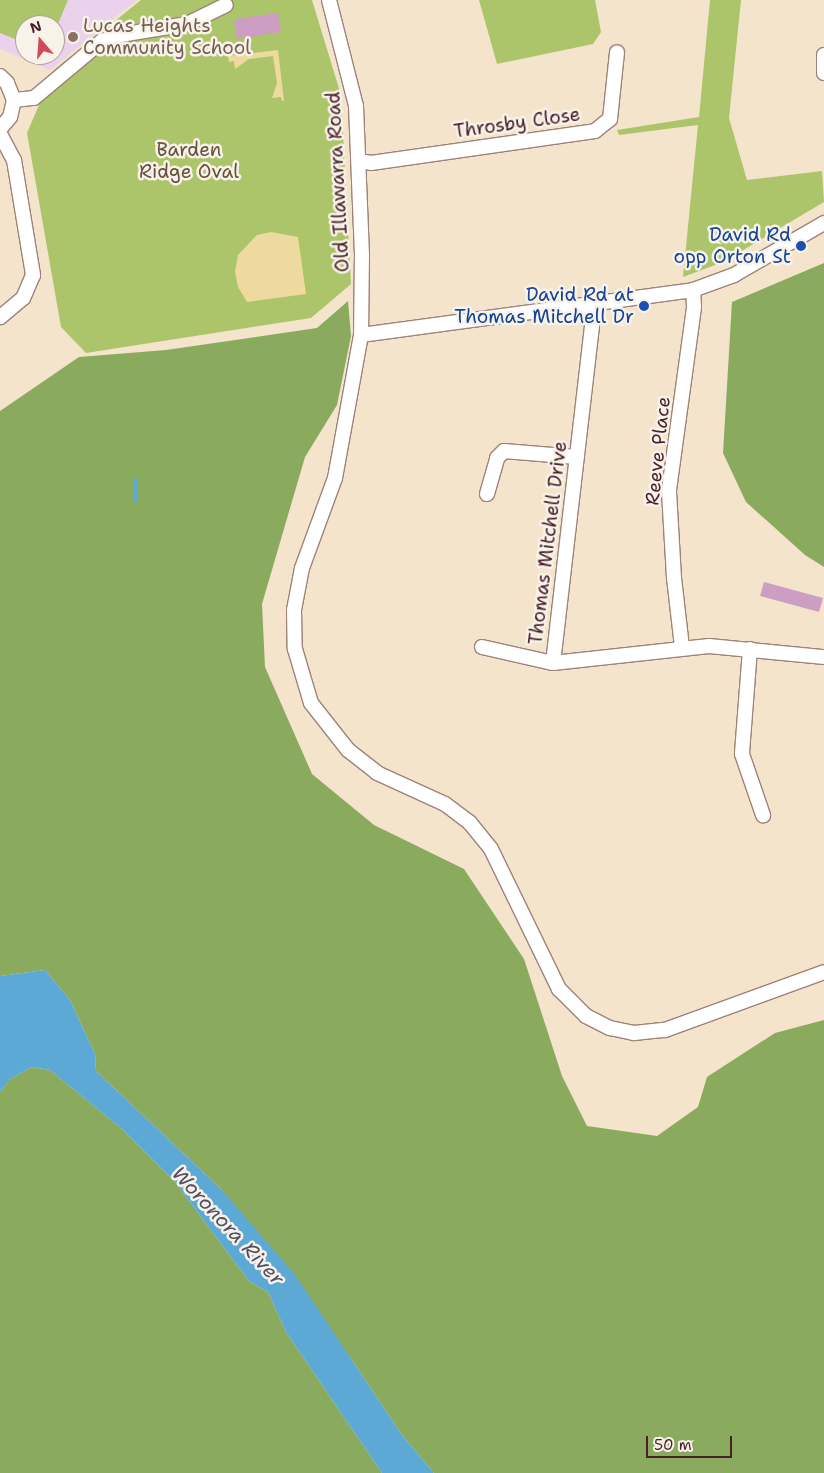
<!DOCTYPE html>
<html>
<head>
<meta charset="utf-8">
<style>
	body { margin:0 }
	#map { position:relative; width:824px; height:1473px; overflow:hidden; background:#f3e4cb; font-family:"Shantell Sans",sans-serif }
	div>[style] { position:absolute }
	[style*='--x'] { left:calc(var(--x)*1px); top:calc(var(--y)*1px); width:calc(var(--w)*1px); rotate:calc(var(--a)*1deg) }
	.built>* { inset:0; background:#ead1ec }
	.green>* { inset:0; background:#adc56a }
	.forest>* { inset:0; background:#8aaa5e }
	.sand>* { inset:0; background:#eeda9e }
	.water>* { inset:0; background:#5da9d6 }
	.stream>* { height:4px; margin:-2px; padding:0 2px; transform-origin:2px; border-radius:2px; background:#5da9d6 }
	.building>* { inset:0; background:#cd9ec3 }
	.roads { filter:drop-shadow(1px 0 #9e827b) drop-shadow(-1px 0 #9e827b) drop-shadow(0 1px #9e827b) drop-shadow(0 -1px #9e827b) }
	.minor>* { height:14px; margin:-7px; padding:0 7px; transform-origin:7px; border-radius:7px; background:#fff }
	.dots>* { width:14px; height:14px; translate:-50% -50%; box-sizing:border-box; border:2px solid #f7f3e8; border-radius:50% }
	span { translate:-50% -50%; white-space:nowrap; text-align:center; line-height:1.15; -webkit-text-stroke:5px #f7f3e8; paint-order:stroke }
	.education-label { font-size:19px; color:#785e54 }
	.left { translate:0 -50%; text-align:left }
	.street-label { font-size:19px; color:#4a1f2b }
	.park-label { font-size:19px; color:#68513e }
	.transit-label { font-size:19px; color:#164399 }
	.right { translate:-100% -50%; text-align:right }
	.water-label { font-size:20px; color:#514f67; font-style:italic }
	.north { position:absolute; left:15px; top:15px; width:50px; height:50px; box-sizing:border-box; background:#f7f3e8; border:1px solid #b29e9c; border-radius:50%; rotate:342deg; font-size:14px; font-weight:700; line-height:20px; text-align:center; color:#4a1f2b }
	.north::after { content:''; display:block; margin:auto; width:18px; height:22px; background:#d1495b; clip-path:polygon(50% 0,100% 100%,50% 72%,0 100%) }
	.scale { position:absolute; left:646px; top:1436px; width:86px; height:22px; box-sizing:border-box; border:2px solid #4a1f2b; border-top:0; padding-left:6px; font-size:15px; line-height:18px; white-space:nowrap; color:#4a1f2b; -webkit-text-stroke:4px #f7f3e8; paint-order:stroke }
</style>
</head>
<body>
<div id="map">
	<div class="built">
		<i style="clip-path:polygon(evenodd,0 0,137px 0,50px 70px,0 49px,0 0,25px 25px,55px 25px,55px 55px,25px 55px,25px 25px)"></i>
	</div>
	<div class="green">
		<i style="clip-path:polygon(0 0,68px 0,55px 31px,55px 25px,25px 25px,25px 43px,0 33px)"></i>
		<i style="clip-path:polygon(141px 0,312px 0,341px 95px,351px 284px,311px 318px,86px 353px,61px 327px,27px 133px,54px 70px)"></i>
		<i style="clip-path:polygon(479px 0,595px 0,601px 32px,593px 44px,497px 64px)"></i>
		<i style="clip-path:polygon(710px 0,741px 0,729px 118px,747px 180px,822px 171px,824px 202px,723px 262px,683px 277px,698px 125px,619px 135px,617px 130px,699px 117px)"></i>
	</div>
	<div class="forest">
		<i style="clip-path:polygon(824px 263px,824px 567px,805px 555px,746px 502px,723px 453px,732px 302px)"></i>
		<i style="clip-path:polygon(348px 301px,351px 336px,337px 405px,305px 457px,262px 604px,265px 667px,312px 774px,374px 825px,464px 869px,524px 959px,562px 1076px,587px 1126px,657px 1136px,698px 1107px,707px 1077px,775px 1033px,824px 1020px,824px 1473px,434px 1473px,402px 1435px,352px 1360px,221px 1189px,96px 1071px,95px 1054px,70px 1000px,45px 970px,0 976px,0 411px,79px 357px,166px 350px,317px 328px)"></i>
		<i style="clip-path:polygon(32px 1067px,50px 1070px,122px 1129px,175px 1182px,249px 1281px,268px 1292px,286px 1332px,382px 1473px,0 1473px,0 1092px,10px 1079px)"></i>
	</div>
	<div class="sand">
		<i style="clip-path:polygon(278px 50px,284px 101px,282px 101px,281px 97px,272px 98px,277px 83px,273px 56px,249px 59px,235px 69px,234px 61px,229px 62px,228px 56px)"></i>
		<i style="clip-path:polygon(271px 232px,298px 237px,306px 294px,247px 302px,238px 287px,235px 272px,238px 255px,257px 235px)"></i>
	</div>
	<div class="water">
		<i style="clip-path:polygon(45px 970px,70px 1000px,95px 1054px,96px 1071px,221px 1189px,296px 1276px,402px 1435px,434px 1473px,382px 1473px,286px 1332px,268px 1292px,249px 1281px,175px 1182px,122px 1129px,50px 1070px,32px 1067px,10px 1079px,0 1092px,0 976px)"></i>
	</div>
	<div class="stream">
		<i style="--x:136;--y:501;--w:21;--a:-90"></i>
	</div>
	<div class="building">
		<i style="clip-path:polygon(278px 13px,281px 32px,237px 39px,234px 19px)"></i>
		<i style="clip-path:polygon(764px 582px,823px 598px,819px 612px,760px 596px)"></i>
	</div>
	<div class="roads">
		<div class="minor">
			<i style="--x:329;--y:0;--w:109;--a:75.7"></i>
			<i style="--x:356;--y:106;--w:148;--a:87.7"></i>
			<i style="--x:362;--y:254;--w:81;--a:90.7"></i>
			<i style="--x:361;--y:335;--w:145;--a:100.3"></i>
			<i style="--x:335;--y:478;--w:96;--a:110.1"></i>
			<i style="--x:302;--y:568;--w:43;--a:100.8"></i>
			<i style="--x:294;--y:610;--w:39;--a:89"></i>
			<i style="--x:295;--y:649;--w:56;--a:73.5"></i>
			<i style="--x:311;--y:703;--w:60;--a:51.8"></i>
			<i style="--x:348;--y:750;--w:37;--a:38"></i>
			<i style="--x:377;--y:773;--w:75;--a:24.5"></i>
			<i style="--x:445;--y:804;--w:31;--a:37"></i>
			<i style="--x:470;--y:823;--w:33;--a:51"></i>
			<i style="--x:491;--y:849;--w:156;--a:64.1"></i>
			<i style="--x:559;--y:989;--w:38;--a:45"></i>
			<i style="--x:586;--y:1016;--w:27;--a:27"></i>
			<i style="--x:610;--y:1028;--w:25;--a:12"></i>
			<i style="--x:634;--y:1033;--w:31;--a:-6"></i>
			<i style="--x:665;--y:1030;--w:169;--a:-20"></i>
			<i style="--x:824;--y:55;--w:18;--a:90"></i>
			<i style="--x:0;--y:76;--w:10;--a:45"></i>
			<i style="--x:7;--y:83;--w:18;--a:68"></i>
			<i style="--x:14;--y:100;--w:17;--a:103"></i>
			<i style="--x:10;--y:117;--w:16;--a:130"></i>
			<i style="--x:14;--y:100;--w:20;--a:-6"></i>
			<i style="--x:34;--y:98;--w:89;--a:-40"></i>
			<i style="--x:102;--y:41;--w:19;--a:-18"></i>
			<i style="--x:120;--y:35;--w:68;--a:-9.3"></i>
			<i style="--x:187;--y:24;--w:43;--a:-26"></i>
			<i style="--x:0;--y:134;--w:30;--a:62"></i>
			<i style="--x:14;--y:160;--w:117;--a:80.6"></i>
			<i style="--x:33;--y:275;--w:25;--a:113"></i>
			<i style="--x:23;--y:298;--w:30;--a:140"></i>
			<i style="--x:359;--y:161;--w:12;--a:9"></i>
			<i style="--x:371;--y:163;--w:226;--a:-8.1"></i>
			<i style="--x:595;--y:131;--w:19;--a:-39"></i>
			<i style="--x:610;--y:119;--w:67;--a:-84"></i>
			<i style="--x:589;--y:305;--w:21;--a:82"></i>
			<i style="--x:592;--y:326;--w:339;--a:96.6"></i>
			<i style="--x:553;--y:663;--w:157;--a:-6.2"></i>
			<i style="--x:709;--y:646;--w:116;--a:5.5"></i>
			<i style="--x:361;--y:335;--w:335;--a:-7.7"></i>
			<i style="--x:693;--y:290;--w:44;--a:-20.1"></i>
			<i style="--x:734;--y:275;--w:104;--a:-30"></i>
			<i style="--x:487;--y:494;--w:37;--a:-74"></i>
			<i style="--x:497;--y:458;--w:10;--a:-45"></i>
			<i style="--x:504;--y:451;--w:73;--a:4.7"></i>
			<i style="--x:482;--y:647;--w:73;--a:12.7"></i>
			<i style="--x:682;--y:647;--w:69;--a:-96.6"></i>
			<i style="--x:674;--y:578;--w:88;--a:-93.3"></i>
			<i style="--x:669;--y:490;--w:185;--a:-82.2"></i>
			<i style="--x:694;--y:307;--w:17;--a:-93"></i>
			<i style="--x:750;--y:649;--w:105;--a:94.4"></i>
			<i style="--x:742;--y:754;--w:65;--a:71"></i>
		</div>
	</div>
	<div class="dots">
		<i style="left:73px;top:37px;background:#8d6e63"></i>
		<i style="left:801px;top:246px;background:#1a4fb4"></i>
		<i style="left:644px;top:306px;background:#1a4fb4"></i>
	</div>
	<div class="education-label">
		<span class="left" style="left:83px;top:37px">Lucas Heights<br>Community School</span>
	</div>
	<div class="street-label">
		<span style="left:517px;top:123px;rotate:-8deg">Throsby Close</span>
		<span style="left:338px;top:182px;rotate:-93deg">Old Illawarra Road</span>
		<span style="left:658px;top:451px;rotate:-84deg">Reeve Place</span>
		<span style="left:548px;top:543px;rotate:-83deg">Thomas Mitchell Drive</span>
	</div>
	<div class="park-label">
		<span style="left:189px;top:161px">Barden<br>Ridge Oval</span>
	</div>
	<div class="transit-label">
		<span class="right" style="left:791px;top:246px">David Rd<br>opp Orton St</span>
		<span class="right" style="left:634px;top:306px">David Rd at<br>Thomas Mitchell Dr</span>
	</div>
	<div class="water-label">
		<span style="left:228px;top:1226px;rotate:47deg">Woronora River</span>
	</div>
	<div class="north">N</div>
	<div class="scale">50 m</div>
</div>
</body>
</html>
